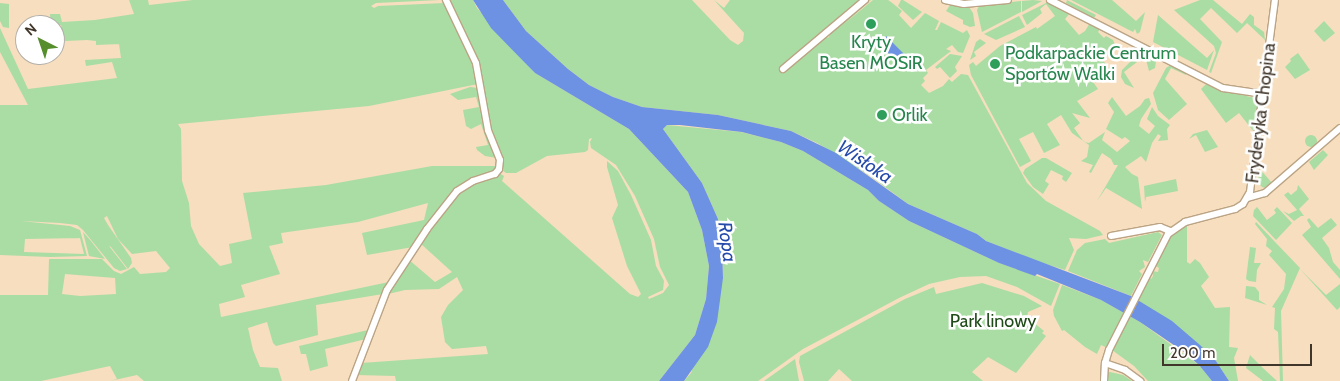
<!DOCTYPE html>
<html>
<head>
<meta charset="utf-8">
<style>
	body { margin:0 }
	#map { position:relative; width:1340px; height:381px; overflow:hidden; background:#f6debe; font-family:Cabin,sans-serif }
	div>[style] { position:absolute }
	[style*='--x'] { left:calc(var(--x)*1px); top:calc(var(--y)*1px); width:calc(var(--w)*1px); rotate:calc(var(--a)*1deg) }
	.green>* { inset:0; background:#aadda3 }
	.round { border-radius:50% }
	.water>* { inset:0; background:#6d92e3 }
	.roads { filter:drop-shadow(1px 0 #bba485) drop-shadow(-1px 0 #bba485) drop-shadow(0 1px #bba485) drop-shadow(0 -1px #bba485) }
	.minor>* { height:6px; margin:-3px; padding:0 3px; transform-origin:3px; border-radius:3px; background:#fff }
	.dots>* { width:14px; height:14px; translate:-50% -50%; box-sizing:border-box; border:2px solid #fff; border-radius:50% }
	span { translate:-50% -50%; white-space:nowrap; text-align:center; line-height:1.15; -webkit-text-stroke:5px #fff; paint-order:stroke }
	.leisure-label { font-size:18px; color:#27864d }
	.left { translate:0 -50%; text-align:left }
	.street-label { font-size:18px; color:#40362a }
	.park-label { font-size:18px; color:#1e4b18 }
	.water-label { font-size:19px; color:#254aa9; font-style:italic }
	.north { position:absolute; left:15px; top:15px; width:50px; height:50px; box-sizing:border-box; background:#fff; border:1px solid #b3afaa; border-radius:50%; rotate:319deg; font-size:14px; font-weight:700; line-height:20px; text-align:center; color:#40362a }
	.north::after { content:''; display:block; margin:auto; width:18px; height:22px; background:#558e2b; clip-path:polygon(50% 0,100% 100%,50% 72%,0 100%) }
	.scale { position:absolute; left:1162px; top:344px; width:150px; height:22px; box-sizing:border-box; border:2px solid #40362a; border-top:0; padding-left:6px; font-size:15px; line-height:18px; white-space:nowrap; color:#40362a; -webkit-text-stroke:4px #fff; paint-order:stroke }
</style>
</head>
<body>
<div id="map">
	<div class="green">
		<i style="clip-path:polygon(evenodd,129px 0,148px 0,149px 5px,193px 0,440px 0,376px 3px,371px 6px,374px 8px,378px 6px,445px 3px,470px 51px,478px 84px,369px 106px,178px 124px,181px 129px,182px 181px,189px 203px,191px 226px,199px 244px,220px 266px,232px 263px,229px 244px,252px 239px,243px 193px,326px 185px,432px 166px,498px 166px,494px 172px,468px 181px,413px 247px,367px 255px,362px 233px,424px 220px,428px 203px,358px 222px,281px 233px,283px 243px,269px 246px,280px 274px,241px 285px,245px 297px,219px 304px,221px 317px,389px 282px,383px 294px,316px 305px,318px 335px,276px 346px,273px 343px,267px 322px,248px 328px,253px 350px,260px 367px,278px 368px,282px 381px,144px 381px,137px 375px,110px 381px,117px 379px,110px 366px,41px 381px,0 381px,0 295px,48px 295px,49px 259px,102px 259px,114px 271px,121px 274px,134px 267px,140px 274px,166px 272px,170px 268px,156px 251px,132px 254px,118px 239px,107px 216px,104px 218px,108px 225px,131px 258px,132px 263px,128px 269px,111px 247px,109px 246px,127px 269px,120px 271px,114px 268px,83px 230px,77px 225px,60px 223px,21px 221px,70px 226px,80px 230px,87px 256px,50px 257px,0 255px,0 105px,28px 105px,0 52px,0 28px,28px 89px,117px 78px,112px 62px,86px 66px,85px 60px,121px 58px,119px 44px,96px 45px,96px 41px,87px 40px,65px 41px,61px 25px,51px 25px,50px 14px,60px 14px,62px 22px,95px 20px,134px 14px,129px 0,80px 238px,84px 254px,24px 252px,25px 239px,80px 238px,129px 0,65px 274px,115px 278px,116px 294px,80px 296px,62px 294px,65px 274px)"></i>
		<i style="clip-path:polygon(448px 0,473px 0,477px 8px,535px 73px,629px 129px,688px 192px,702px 230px,709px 266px,706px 299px,695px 335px,659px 381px,396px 381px,395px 376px,356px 375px,361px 363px,488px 354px,486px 346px,452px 349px,445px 342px,441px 317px,448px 305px,463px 290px,457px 277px,439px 289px,405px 290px,388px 294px,408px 259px,435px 282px,452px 272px,420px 243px,464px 188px,499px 173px,504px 176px,502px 181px,630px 294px,638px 297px,641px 294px,627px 266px,612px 218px,618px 205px,607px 167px,607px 161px,618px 171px,631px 195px,651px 240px,656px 266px,664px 281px,663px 290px,648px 297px,649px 299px,663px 293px,669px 285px,660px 267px,654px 239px,635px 196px,616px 165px,591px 148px,590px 142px,592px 138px,589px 139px,588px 150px,585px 152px,547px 156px,516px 173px,506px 173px,502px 170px,502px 163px,491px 129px,478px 60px)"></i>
		<i style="clip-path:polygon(503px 0,692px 0,730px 40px,738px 45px,743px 41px,744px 33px,714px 0,724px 8px,730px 0,861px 0,795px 57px,790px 57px,791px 60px,826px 36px,828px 38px,831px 33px,867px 0,871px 0,844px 24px,873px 0,888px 0,891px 2px,902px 11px,899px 15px,911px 28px,925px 13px,939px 21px,935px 30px,937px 30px,941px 22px,963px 33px,967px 30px,970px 36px,963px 53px,958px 52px,952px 45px,946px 49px,951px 51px,926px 70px,928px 73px,923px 78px,925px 81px,921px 85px,929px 93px,943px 86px,949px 79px,952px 82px,961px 74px,968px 75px,1027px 183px,1046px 201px,1100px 231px,1103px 235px,1086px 239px,1069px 238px,1074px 250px,1065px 270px,1036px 261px,986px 241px,977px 234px,908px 204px,870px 176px,817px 143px,791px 131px,718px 115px,642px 107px,613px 97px,589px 85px,568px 69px,526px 31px)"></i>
		<i style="clip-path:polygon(901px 0,903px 0,922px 12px,913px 20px,898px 6px)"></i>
		<i style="clip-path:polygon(1067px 0,1096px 15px,1094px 18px,1066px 3px)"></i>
		<i style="clip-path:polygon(1071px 0,1112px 0,1136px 21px,1145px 12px,1140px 32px,1137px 34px,1135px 29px,1133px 32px)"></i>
		<i style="clip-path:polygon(1200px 0,1213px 0,1242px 24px,1250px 14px,1254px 17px,1254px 25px,1264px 32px,1265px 40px,1247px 23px,1237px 33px,1211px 8px,1200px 19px,1222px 42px,1211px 73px,1209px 72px,1216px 53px,1214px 46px,1174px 10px)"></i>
		<i style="clip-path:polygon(1021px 1px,1021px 12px,982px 32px,977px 10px,979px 6px)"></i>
		<i style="clip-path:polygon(1022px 1px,1033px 0,1042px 1px,1022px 12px)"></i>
		<i style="clip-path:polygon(1048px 2px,1070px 13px,1065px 19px,1079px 35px,1085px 31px,1090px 23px,1101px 27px,1098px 32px,1104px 38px,1106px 36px,1113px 40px,1115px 45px,1099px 55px,1110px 70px,1093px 82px,1098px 89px,1077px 101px,1090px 118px,1072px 113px,1080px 123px,1074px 128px,1084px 142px,1089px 143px,1105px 132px,1102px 140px,1117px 152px,1130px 141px,1125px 137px,1122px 139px,1106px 129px,1114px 112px,1108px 103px,1112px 97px,1126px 116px,1140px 106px,1145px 99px,1149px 98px,1151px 104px,1141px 119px,1139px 126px,1149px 134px,1155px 126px,1147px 119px,1152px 107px,1158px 116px,1170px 125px,1167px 129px,1168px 140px,1158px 141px,1161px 136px,1158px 134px,1152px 143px,1146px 162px,1141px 156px,1125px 167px,1132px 174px,1138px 177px,1142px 209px,1106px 188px,1097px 201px,1118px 165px,1114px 165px,1111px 159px,1102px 153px,1091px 173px,1089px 172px,1093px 165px,1081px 161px,1087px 157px,1089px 145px,1072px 133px,1061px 115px,1047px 124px,1060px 145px,1044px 153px,1033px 132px,1019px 139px,1031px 161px,1020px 167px,971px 75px,969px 65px,973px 62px,976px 66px,1000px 46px,1036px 27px,1037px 29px,1055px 16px,1046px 4px,1040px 9px,1042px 13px,1027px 25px,1022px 15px)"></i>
		<i style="clip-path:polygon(0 3px,9px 4px,9px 28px,3px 27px,0 21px)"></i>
		<i style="clip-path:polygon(950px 5px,969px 7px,973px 13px,975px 26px,970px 27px,963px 24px,963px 20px,946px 11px)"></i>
		<i style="clip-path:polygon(1158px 15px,1207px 58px,1214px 50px,1207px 70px,1153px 42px)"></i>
		<i style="clip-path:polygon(1019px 16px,1025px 27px,996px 40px,984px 34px)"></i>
		<i style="clip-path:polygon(1324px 21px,1335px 33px,1324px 42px,1314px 31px)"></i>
		<i style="clip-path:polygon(980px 39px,986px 43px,974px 52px,976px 56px,970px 60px,976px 42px)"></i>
		<i style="clip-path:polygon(1298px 53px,1310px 70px,1295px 79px,1285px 67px,1291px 61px,1290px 59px)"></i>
		<i style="clip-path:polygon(950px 54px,962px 56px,955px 67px,957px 71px,950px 78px,940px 67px,937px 69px,935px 67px)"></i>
		<i style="clip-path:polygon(1145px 56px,1156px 61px,1155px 68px,1149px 71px)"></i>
		<i style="clip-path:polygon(1132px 60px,1137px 62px,1124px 72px,1134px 88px,1125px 84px,1121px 77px,1122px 70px)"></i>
		<i style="clip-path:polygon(1172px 64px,1186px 72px,1186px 75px,1171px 68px,1165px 79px,1187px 104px,1169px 120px,1158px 110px,1153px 93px,1166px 68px)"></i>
		<i style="clip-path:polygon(1207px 83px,1225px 91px,1255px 98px,1258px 101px,1254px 132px,1239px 113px,1226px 123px,1201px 89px)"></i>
		<i style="clip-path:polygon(470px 87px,478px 88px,497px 158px,485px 156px,477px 150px,476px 147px,488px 145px,481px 124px,471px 129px,466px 126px,463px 110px,479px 107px,476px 97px,458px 100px,450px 94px)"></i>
		<i style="clip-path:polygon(667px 125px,741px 132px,781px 142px,803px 151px,868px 190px,879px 201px,909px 221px,999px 263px,1060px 284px,1051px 306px,1017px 287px,986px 276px,960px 277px,929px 284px,899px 298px,803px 349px,758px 381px,684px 381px,691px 373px,723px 278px,722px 244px,718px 219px,702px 183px,663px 129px)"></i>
		<i style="clip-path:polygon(1207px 130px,1218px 147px,1205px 152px,1196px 135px,1189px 139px,1193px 134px)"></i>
		<i class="round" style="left:1305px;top:135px;width:12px;height:12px"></i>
		<i style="clip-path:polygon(1323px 150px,1328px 155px,1314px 170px,1309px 162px)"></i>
		<i style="clip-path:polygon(1042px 158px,1046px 158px,1072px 173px,1066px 182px,1062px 179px,1063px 176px,1051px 170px,1045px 181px,1049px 184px,1043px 194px,1033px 187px,1023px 173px,1025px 169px)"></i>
		<i style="clip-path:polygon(1259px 168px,1272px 183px,1266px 188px,1262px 187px,1258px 183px)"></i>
		<i style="clip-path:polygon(1176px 179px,1178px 191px,1146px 197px,1145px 202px,1144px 186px)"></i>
		<i style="clip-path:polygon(1298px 185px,1309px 199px,1299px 209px,1304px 216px,1301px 216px,1294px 221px,1283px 211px,1289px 214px,1297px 210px,1284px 195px,1288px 192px,1291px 195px,1297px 190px)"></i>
		<i style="clip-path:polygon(1257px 207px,1267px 220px,1276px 213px,1274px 210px,1277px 207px,1292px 223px,1276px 240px,1253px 216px,1254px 210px)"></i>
		<i style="clip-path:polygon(1309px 218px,1318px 228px,1331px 218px,1337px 225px,1322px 238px,1329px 248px,1333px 262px,1340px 270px,1340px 279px,1302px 235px,1311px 227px,1307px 220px)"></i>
		<i style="clip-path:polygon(1256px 222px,1300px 268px,1281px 311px,1283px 381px,1280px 381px,1278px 332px,1274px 329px,1275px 308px,1272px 307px,1284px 289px,1286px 274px,1269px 255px,1272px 251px,1266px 246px,1267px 239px,1255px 224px)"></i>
		<i style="clip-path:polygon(1187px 225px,1187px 262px,1190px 264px,1195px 259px,1200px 263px,1209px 277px,1201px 286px,1215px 308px,1230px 307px,1229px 347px,1238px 348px,1234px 358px,1238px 381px,1229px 381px,1216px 361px,1137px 300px,1149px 277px,1151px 279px,1153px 276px,1152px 271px,1158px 272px,1159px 268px,1154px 265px,1164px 244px,1173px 232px)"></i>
		<i style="clip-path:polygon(83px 232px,91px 241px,105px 259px,89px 256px)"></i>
		<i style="clip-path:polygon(1158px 232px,1162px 235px,1148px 262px,1143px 260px,1145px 267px,1139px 271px,1142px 274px,1131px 296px,1068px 271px,1077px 250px,1085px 243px,1105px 239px,1109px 243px)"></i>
		<i style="clip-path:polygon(1250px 247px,1256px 248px,1254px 263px,1261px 263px,1257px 270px,1256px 282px,1249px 281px,1246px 279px)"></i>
		<i style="clip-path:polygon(1300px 269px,1326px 295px,1340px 284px,1340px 307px,1337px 310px)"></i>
		<i style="clip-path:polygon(982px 283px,1024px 296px,1042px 306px,1028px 312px,1027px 317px,1044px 331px,1042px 333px,1046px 336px,1016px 373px,988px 357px,972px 372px,983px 381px,852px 381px,839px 369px,828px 381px,804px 381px,799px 362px,800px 356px,905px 299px,934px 287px,936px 294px)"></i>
		<i style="clip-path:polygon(1062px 285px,1101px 300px,1140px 322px,1199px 365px,1212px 381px,1148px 381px,1134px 366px,1112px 350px,1101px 345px,1097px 354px,1085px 347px,1064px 330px,1062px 331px,1054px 316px,1053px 310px)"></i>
		<i style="clip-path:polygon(1246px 286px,1255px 287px,1259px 292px,1259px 300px,1267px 305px,1245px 298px)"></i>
		<i style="clip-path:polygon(368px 330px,366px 339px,325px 349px,328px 366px,310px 371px,306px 354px,301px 354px,299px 346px)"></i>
		<i style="clip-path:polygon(1250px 355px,1264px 369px,1277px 381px,1263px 381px,1246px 368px)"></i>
		<i style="clip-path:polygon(795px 359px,799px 381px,764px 381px)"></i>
		<i style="clip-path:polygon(1110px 372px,1123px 375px,1132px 381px,1106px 381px,1106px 373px)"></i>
	</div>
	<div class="water">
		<i style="clip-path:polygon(473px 0,503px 0,526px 31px,568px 69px,589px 85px,613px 97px,642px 107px,718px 115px,791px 131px,836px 153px,908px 204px,977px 234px,986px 241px,1131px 296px,1172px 321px,1200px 345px,1216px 361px,1229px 381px,1212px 381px,1199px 365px,1184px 352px,1140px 322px,1101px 300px,1037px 274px,1035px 276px,999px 263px,909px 221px,879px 201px,868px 190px,803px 151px,781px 142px,742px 132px,680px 125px,667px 125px,663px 129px,702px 183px,718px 219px,722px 244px,723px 278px,717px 322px,708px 347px,684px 381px,659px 381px,695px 335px,706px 299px,709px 266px,702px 230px,688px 192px,629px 129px,535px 73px,491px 28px)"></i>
		<i style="clip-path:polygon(886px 36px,908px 58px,899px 66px,879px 42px)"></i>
	</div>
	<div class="roads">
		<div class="minor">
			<i style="--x:945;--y:0;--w:19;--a:12"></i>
			<i style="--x:964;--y:4;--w:44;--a:-5.2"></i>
			<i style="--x:1050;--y:0;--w:194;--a:27"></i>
			<i style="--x:1223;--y:88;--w:41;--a:8.3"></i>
			<i style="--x:783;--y:69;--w:107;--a:-40.1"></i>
			<i style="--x:1247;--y:198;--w:19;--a:-16"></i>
			<i style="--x:1265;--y:193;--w:99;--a:-40.9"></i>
			<i style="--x:1111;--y:236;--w:50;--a:-10.4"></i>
			<i style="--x:1160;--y:227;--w:11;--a:22"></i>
			<i style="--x:1105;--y:363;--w:21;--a:19"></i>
			<i style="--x:1125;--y:370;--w:19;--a:36"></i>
			<i style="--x:352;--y:381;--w:97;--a:-69"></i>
			<i style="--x:387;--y:290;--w:73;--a:-56.7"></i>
			<i style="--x:427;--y:229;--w:48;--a:-51.7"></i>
			<i style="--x:457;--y:191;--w:19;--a:-32"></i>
			<i style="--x:473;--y:181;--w:23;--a:-18"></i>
			<i style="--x:495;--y:174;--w:6;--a:-51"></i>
			<i style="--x:499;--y:169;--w:9;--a:-84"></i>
			<i style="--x:500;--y:160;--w:32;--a:-112"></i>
			<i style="--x:488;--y:130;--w:68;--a:-100.2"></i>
			<i style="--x:476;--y:63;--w:70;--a:-115.5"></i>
			<i style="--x:1104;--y:381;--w:18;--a:-87"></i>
			<i style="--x:1105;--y:363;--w:14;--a:-73"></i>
			<i style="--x:1109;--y:350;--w:130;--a:-63"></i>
			<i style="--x:1168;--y:234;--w:21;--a:-35"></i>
			<i style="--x:1185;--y:222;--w:52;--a:-14.6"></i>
			<i style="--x:1235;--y:209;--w:9;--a:-32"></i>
			<i style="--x:1243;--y:204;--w:14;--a:-60"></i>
			<i style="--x:1250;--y:192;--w:194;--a:-82.6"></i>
		</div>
	</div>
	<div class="dots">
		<i style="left:871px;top:24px;background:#2e9e5b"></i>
		<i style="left:995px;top:64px;background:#2e9e5b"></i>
		<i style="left:882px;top:115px;background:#2e9e5b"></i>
	</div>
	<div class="leisure-label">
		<span style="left:871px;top:53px">Kryty<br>Basen MOSiR</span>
		<span class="left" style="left:1005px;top:64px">Podkarpackie Centrum<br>Sportów Walki</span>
		<span class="left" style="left:892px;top:115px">Orlik</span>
	</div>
	<div class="street-label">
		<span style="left:1261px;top:113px;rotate:-83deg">Fryderyka Chopina</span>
	</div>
	<div class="park-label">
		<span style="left:993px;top:321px">Park linowy</span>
	</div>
	<div class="water-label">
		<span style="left:865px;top:162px;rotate:34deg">Wisłoka</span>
		<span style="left:727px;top:242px;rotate:82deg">Ropa</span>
	</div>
	<div class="north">N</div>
	<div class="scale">200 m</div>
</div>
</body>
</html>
